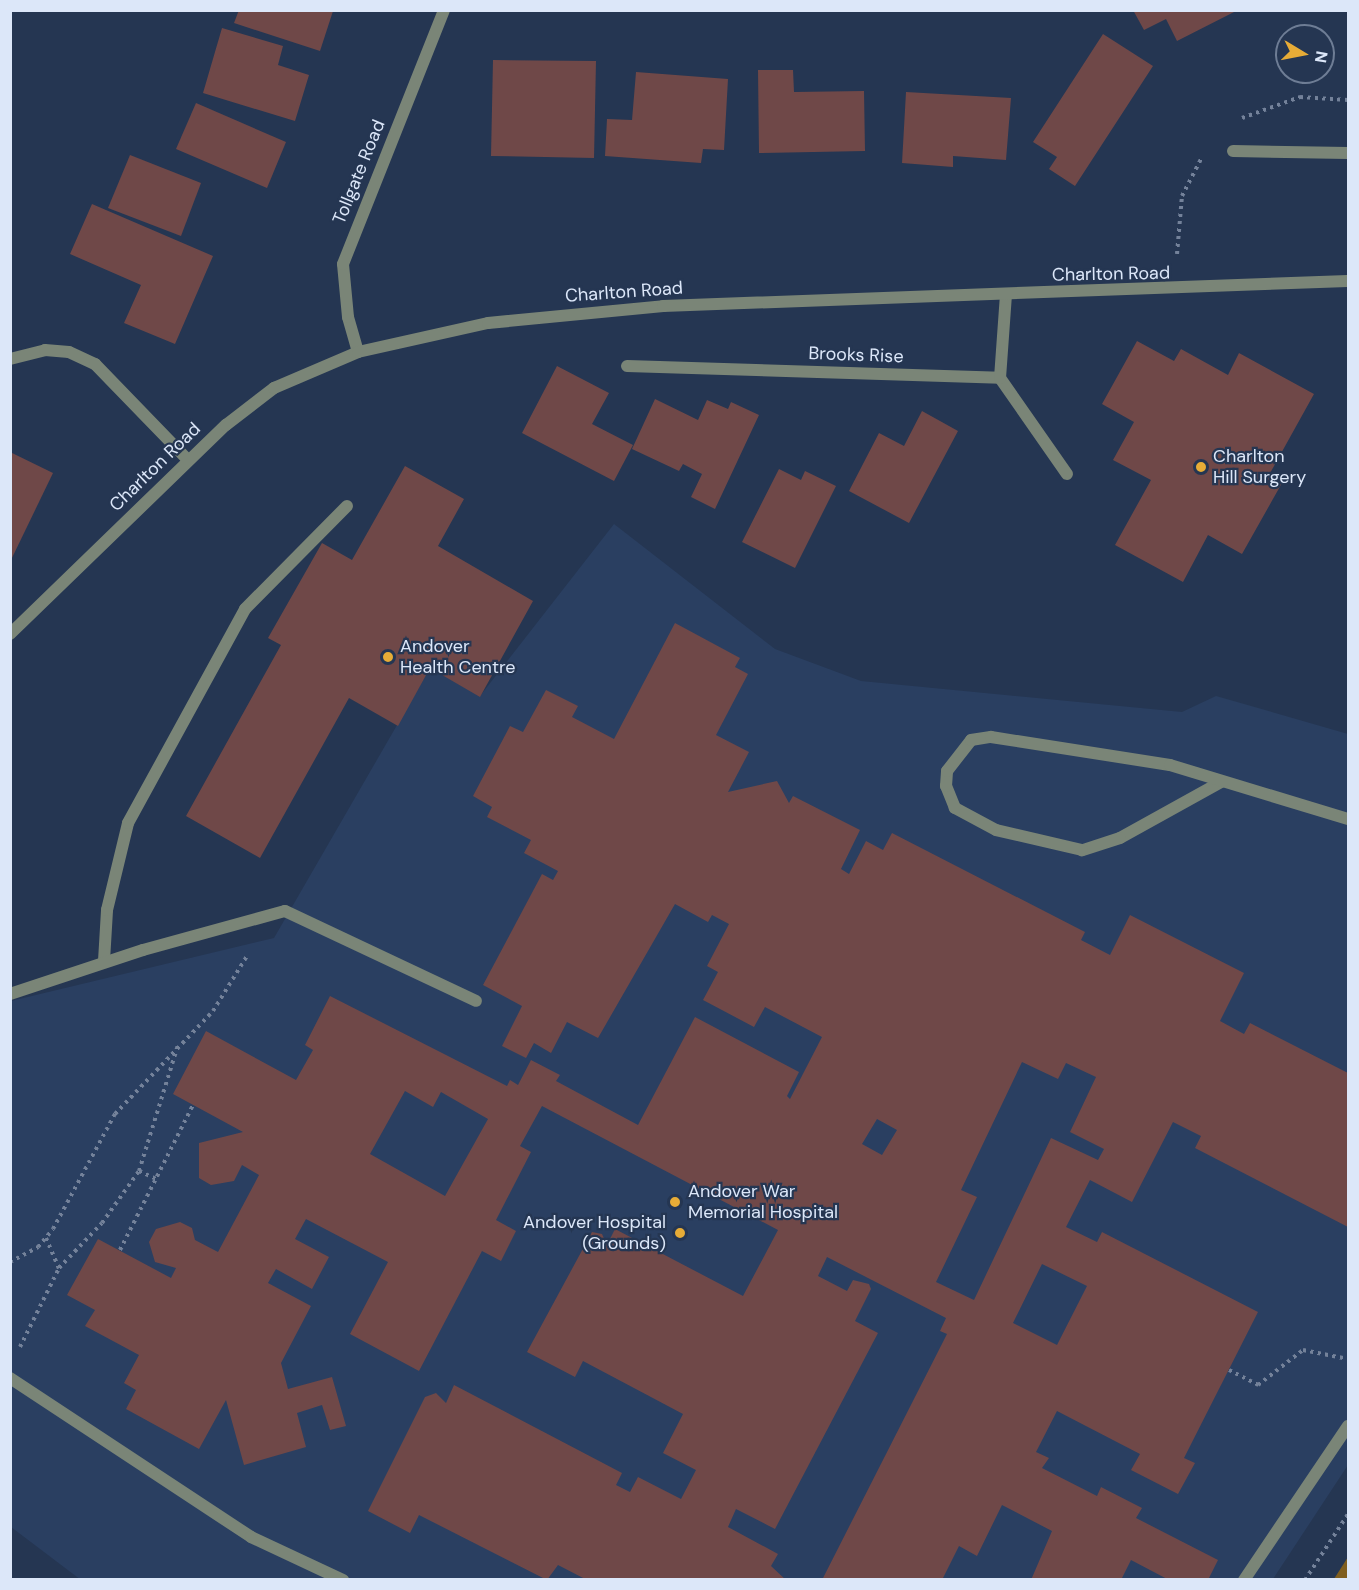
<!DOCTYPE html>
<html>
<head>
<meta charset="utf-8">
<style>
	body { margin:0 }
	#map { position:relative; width:1359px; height:1590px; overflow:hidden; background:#253652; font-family:"DM Sans",sans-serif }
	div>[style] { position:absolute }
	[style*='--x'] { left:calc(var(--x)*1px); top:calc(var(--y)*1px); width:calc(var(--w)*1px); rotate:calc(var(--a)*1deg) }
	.built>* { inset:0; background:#2a3f61 }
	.forest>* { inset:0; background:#7f5e1f }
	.building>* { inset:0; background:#6f4848 }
	.path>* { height:4px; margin-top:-2px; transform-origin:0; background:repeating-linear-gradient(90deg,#74829a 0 3px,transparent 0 7.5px) }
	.service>* { height:12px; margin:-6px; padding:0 6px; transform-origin:6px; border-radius:6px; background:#7a8577 }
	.minor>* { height:12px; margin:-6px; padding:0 6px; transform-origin:6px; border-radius:6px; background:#7a8577 }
	.tertiary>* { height:12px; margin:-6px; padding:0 6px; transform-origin:6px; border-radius:6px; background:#7a8577 }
	.dots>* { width:16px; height:16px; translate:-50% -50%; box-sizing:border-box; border:3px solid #253652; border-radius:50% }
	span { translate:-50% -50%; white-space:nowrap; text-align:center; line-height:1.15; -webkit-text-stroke:4.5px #253652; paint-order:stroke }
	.street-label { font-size:18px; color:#dce7f9 }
	.poi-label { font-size:18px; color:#dce7f9 }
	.left { translate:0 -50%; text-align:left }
	.right { translate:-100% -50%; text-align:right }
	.frame { position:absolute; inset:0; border:12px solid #dce7f9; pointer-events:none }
	.north { position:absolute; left:1275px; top:24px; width:60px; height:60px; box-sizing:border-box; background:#253652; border:2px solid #6e7d95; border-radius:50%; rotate:100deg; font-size:16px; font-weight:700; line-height:24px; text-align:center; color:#dce7f9 }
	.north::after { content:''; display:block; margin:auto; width:21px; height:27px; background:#e7ac37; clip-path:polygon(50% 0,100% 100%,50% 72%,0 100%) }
</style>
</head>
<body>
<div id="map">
	<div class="built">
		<i style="clip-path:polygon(614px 524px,775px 649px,861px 681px,1182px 712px,1216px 696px,1348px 734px,1348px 1465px,1273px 1579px,81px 1580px,11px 1527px,11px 1001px,274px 938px,430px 668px,480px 696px)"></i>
	</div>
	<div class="forest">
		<i style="clip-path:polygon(1348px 1557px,1348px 1579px,1334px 1579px)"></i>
	</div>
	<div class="building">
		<i style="clip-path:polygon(239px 10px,331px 10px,333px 11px,320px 51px,234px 23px)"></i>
		<i style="clip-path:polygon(1133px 10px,1238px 10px,1177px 41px,1166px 19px,1144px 30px)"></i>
		<i style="clip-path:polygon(222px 28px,283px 46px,278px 65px,309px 75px,295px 121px,203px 93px)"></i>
		<i style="clip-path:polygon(1103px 34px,1153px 66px,1075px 186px,1049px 169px,1057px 157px,1033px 142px)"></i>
		<i style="clip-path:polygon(493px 60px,596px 61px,594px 158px,491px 156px)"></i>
		<i style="clip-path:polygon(758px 70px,793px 70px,794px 92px,864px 91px,865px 151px,759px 153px)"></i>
		<i style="clip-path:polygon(636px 72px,728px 79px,724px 150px,703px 149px,701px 163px,605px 156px,607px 119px,632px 120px)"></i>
		<i style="clip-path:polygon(906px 92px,1011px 98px,1006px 160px,953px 156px,953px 167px,902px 163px)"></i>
		<i style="clip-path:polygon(196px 103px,286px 142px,267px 188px,176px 149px)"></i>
		<i style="clip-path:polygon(130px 155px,201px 183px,181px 236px,108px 208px)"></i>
		<i style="clip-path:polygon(92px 204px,213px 256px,175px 344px,124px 323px,141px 285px,70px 254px)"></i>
		<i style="clip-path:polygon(1137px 341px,1174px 361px,1181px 349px,1228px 375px,1239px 353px,1314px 394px,1269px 475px,1282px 483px,1242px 554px,1208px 535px,1183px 582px,1115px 545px,1151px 480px,1113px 460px,1134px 422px,1102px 404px)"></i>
		<i style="clip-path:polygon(557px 366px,609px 393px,592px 424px,633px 445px,614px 481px,522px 433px)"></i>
		<i style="clip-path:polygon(655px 399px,698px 420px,707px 400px,728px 409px,731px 402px,759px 415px,715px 509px,691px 497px,702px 474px,683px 464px,679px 471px,632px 449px)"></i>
		<i style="clip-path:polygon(922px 411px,958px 431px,909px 523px,849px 491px,879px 433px,904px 446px)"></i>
		<i style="clip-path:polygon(10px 452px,53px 473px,10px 562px)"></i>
		<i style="clip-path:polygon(405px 466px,464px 499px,438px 546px,533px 601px,480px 697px,430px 668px,398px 726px,349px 698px,260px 858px,186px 816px,281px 645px,268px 638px,322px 543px,352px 560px)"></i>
		<i style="clip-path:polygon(779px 469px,801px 480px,805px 471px,836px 486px,795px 568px,742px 542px)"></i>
		<i style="clip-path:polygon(evenodd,675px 623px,740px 658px,735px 667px,748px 674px,716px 735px,749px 752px,728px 792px,777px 781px,789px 803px,793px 796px,860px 830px,841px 869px,849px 874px,866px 841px,883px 850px,892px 833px,1085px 932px,1081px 940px,1110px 955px,1130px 915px,1244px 973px,1220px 1021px,1244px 1034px,1250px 1023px,1348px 1073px,1348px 1227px,1195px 1148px,1201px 1136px,1173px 1122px,1132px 1202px,1090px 1180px,1066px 1227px,1097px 1242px,1102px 1232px,1258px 1312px,1184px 1458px,1195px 1463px,1178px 1494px,1131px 1470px,1140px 1454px,1057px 1411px,1036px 1452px,1049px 1458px,1042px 1468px,1097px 1496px,1101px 1487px,1142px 1508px,1136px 1518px,1218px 1560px,1208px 1580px,1169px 1580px,1131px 1560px,1121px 1580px,1031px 1580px,1052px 1531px,1002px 1505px,977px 1556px,959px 1546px,942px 1580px,822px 1580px,947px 1334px,940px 1331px,946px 1318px,827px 1257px,818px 1276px,847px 1291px,853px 1280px,869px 1284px,871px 1289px,855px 1321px,878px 1333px,775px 1529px,736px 1509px,728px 1527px,778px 1554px,771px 1566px,786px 1580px,587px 1580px,558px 1565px,547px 1580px,419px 1515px,410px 1533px,368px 1511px,425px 1397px,436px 1393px,446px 1403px,454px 1385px,622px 1473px,616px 1485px,630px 1492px,638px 1477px,681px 1499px,696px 1470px,663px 1453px,683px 1414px,583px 1361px,575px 1377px,527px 1352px,592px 1232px,602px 1234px,607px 1245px,615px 1229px,743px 1296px,778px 1230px,542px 1106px,520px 1146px,531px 1152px,496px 1220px,516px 1231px,501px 1261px,482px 1251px,419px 1371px,350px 1334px,388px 1262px,306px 1219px,295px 1239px,329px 1257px,312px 1289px,276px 1269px,268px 1283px,311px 1306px,281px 1363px,288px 1389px,332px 1377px,346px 1426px,330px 1430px,322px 1405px,297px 1413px,306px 1447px,244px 1465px,226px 1400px,199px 1449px,126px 1409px,136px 1390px,124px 1383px,139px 1355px,85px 1326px,95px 1310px,67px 1295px,98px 1239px,171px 1278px,176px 1268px,155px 1262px,149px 1242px,156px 1229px,180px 1222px,192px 1228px,195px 1240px,218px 1252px,259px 1175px,242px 1165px,234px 1181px,211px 1185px,199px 1178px,199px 1143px,243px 1132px,173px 1094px,206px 1031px,296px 1080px,313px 1050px,305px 1045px,330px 996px,507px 1086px,510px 1080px,518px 1085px,531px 1060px,560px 1075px,556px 1081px,638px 1125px,695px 1017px,799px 1072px,787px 1096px,790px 1099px,822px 1037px,765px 1007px,754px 1027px,703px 1000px,718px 972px,707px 966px,729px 924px,712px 915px,708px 922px,675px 904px,598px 1038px,567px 1022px,551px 1053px,534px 1043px,526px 1058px,502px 1046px,522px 1006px,483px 985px,542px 874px,553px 880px,558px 871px,524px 853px,531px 840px,487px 817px,492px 807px,473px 796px,510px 726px,523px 732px,546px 690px,578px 706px,572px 717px,614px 739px,675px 623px,1022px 1062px,1058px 1079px,1066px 1063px,1096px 1077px,1070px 1132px,1104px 1149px,1098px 1160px,1051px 1138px,974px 1300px,936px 1282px,977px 1197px,961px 1190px,1022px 1062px,675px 623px,405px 1091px,433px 1107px,441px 1092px,488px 1119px,445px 1196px,370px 1154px,405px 1091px,675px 623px,877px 1119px,897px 1130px,882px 1155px,862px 1144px,877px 1119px,675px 623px,1042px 1264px,1087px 1286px,1057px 1345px,1013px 1323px,1042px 1264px)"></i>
	</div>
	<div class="path">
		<i style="--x:1242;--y:118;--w:62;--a:-19.9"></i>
		<i style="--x:1300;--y:97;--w:48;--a:3.6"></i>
		<i style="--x:1177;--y:254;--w:58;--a:-85.1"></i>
		<i style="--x:1182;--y:196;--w:42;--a:-62.8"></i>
		<i style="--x:139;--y:1171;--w:19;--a:25"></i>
		<i style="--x:46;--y:1238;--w:33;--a:67"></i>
		<i style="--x:120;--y:1250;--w:162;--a:-63.3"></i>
		<i style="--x:10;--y:1262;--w:32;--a:-28"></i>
		<i style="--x:38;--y:1247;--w:23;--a:-50"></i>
		<i style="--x:53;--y:1229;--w:131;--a:-61.7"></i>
		<i style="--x:115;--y:1114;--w:142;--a:-46.4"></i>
		<i style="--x:213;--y:1011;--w:65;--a:-58.3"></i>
		<i style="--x:20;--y:1347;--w:88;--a:-63.7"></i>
		<i style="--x:59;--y:1268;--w:62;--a:-46.3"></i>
		<i style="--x:102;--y:1223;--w:64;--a:-54.6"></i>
		<i style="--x:139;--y:1171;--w:132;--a:-72.8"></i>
		<i style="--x:1229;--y:1370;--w:33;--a:27"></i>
		<i style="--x:1258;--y:1385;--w:57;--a:-37.9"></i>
		<i style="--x:1303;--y:1350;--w:46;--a:11.3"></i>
		<i style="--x:1305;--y:1580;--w:79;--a:-56.9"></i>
	</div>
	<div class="service">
		<i style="--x:1233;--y:151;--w:115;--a:1"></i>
		<i style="--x:1000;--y:378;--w:117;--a:55.1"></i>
		<i style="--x:1221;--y:782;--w:115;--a:151"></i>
		<i style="--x:1120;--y:838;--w:40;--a:162"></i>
		<i style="--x:1082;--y:850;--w:88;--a:-166.9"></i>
		<i style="--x:996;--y:830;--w:47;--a:-151.8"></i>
		<i style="--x:955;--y:808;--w:24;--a:-112"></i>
		<i style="--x:946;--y:786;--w:15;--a:-86"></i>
		<i style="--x:947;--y:771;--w:39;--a:-52"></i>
		<i style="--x:971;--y:740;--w:20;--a:-9"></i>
		<i style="--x:991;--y:737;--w:181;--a:8.9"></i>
		<i style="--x:1170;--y:765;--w:186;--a:16.9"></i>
		<i style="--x:104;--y:961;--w:51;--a:-86.6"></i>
		<i style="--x:107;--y:910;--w:89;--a:-76.4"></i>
		<i style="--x:128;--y:823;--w:244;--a:-61.3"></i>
		<i style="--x:245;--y:609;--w:145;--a:-45.3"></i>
		<i style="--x:10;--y:994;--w:140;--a:-18.3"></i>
		<i style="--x:143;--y:950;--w:147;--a:-15.4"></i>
		<i style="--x:285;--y:911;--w:211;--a:25.2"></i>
		<i style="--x:10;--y:1378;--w:289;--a:33.4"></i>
		<i style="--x:251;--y:1537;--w:102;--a:25.1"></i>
		<i style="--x:1244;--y:1580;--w:186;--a:-56"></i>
	</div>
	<div class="minor">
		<i style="--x:358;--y:352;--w:36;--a:-106"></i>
		<i style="--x:348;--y:317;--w:53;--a:-95.4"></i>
		<i style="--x:343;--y:264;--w:273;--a:-68.3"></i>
		<i style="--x:10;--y:359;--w:36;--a:-14"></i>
		<i style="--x:45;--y:350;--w:24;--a:5"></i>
		<i style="--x:69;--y:352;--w:29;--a:25"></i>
		<i style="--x:95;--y:364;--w:131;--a:45.9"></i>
		<i style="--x:627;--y:366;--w:373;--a:1.8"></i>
		<i style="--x:1000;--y:378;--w:83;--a:-85.9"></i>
	</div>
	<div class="tertiary">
		<i style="--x:10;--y:634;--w:301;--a:-44.1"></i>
		<i style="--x:226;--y:425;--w:61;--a:-37.6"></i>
		<i style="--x:274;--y:388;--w:91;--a:-23.2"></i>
		<i style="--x:358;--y:352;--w:133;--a:-12.6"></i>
		<i style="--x:488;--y:323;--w:176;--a:-5.5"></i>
		<i style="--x:663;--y:306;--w:685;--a:-2.09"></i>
	</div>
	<div class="dots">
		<i style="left:1201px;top:467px;background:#e7ac37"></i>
		<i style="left:388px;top:657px;background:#e7ac37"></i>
		<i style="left:675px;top:1202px;background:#e7ac37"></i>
		<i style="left:680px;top:1233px;background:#e7ac37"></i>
	</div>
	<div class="street-label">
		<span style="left:359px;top:172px;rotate:-68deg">Tollgate Road</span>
		<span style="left:1111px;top:274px;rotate:-1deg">Charlton Road</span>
		<span style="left:624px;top:292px;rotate:-4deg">Charlton Road</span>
		<span style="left:856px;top:355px;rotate:2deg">Brooks Rise</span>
		<span style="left:155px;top:467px;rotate:-44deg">Charlton Road</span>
	</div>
	<div class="poi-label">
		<span class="left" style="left:1213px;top:467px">Charlton<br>Hill Surgery</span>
		<span class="left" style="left:400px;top:657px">Andover<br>Health Centre</span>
		<span class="left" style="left:688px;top:1202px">Andover War<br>Memorial Hospital</span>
		<span class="right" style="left:666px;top:1233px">Andover Hospital<br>(Grounds)</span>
	</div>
	<div class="frame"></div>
	<div class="north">N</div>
</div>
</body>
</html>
